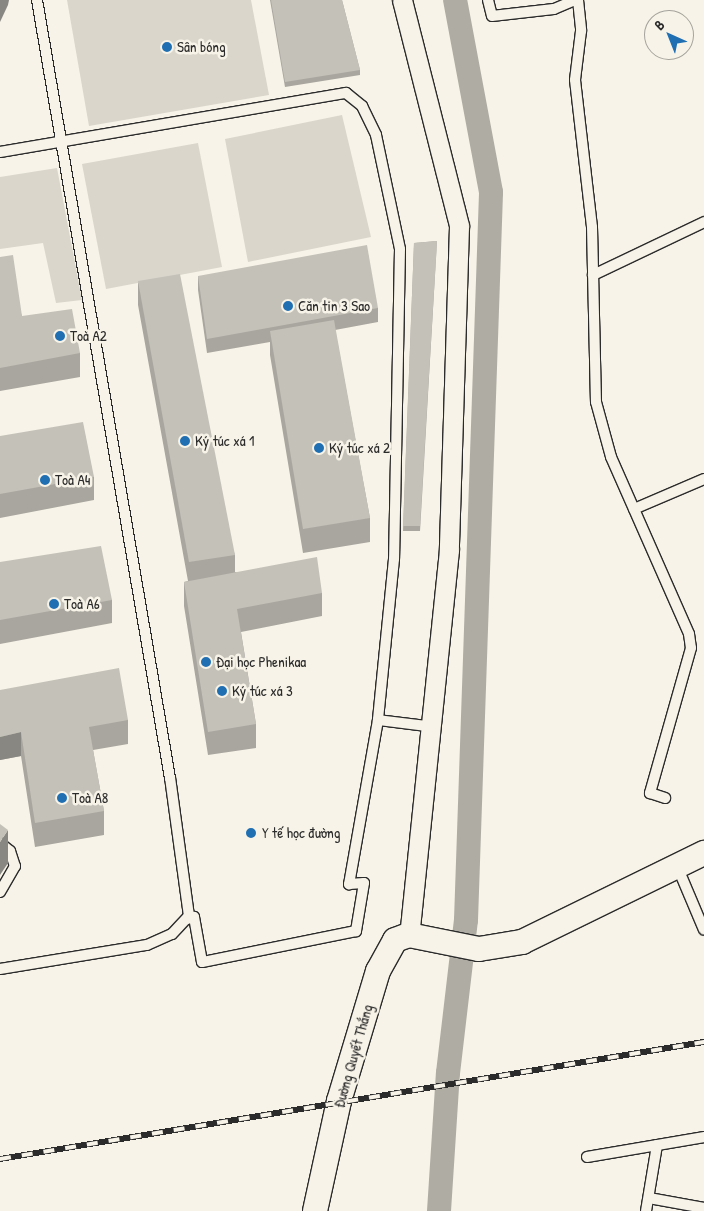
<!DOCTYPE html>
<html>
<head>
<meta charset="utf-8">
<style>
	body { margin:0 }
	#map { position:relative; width:704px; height:1211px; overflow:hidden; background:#f7f3e8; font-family:"Patrick Hand",sans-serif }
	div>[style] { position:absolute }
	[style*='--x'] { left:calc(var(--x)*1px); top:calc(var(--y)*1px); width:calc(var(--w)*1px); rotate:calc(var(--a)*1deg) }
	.green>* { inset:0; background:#dad6cc }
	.canal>* { height:24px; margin:-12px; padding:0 12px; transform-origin:12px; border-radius:12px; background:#afaca4 }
	.roads { filter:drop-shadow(1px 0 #2b2b2b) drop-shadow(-1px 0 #2b2b2b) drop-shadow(0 1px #2b2b2b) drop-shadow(0 -1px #2b2b2b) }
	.service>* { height:10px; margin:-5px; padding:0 5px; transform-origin:5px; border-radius:5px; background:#f7f3e8 }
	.minor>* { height:19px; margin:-9.5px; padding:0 9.5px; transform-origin:9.5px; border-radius:9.5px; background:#f7f3e8 }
	.tertiary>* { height:24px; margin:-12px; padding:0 12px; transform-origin:12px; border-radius:12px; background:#f7f3e8 }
	.rail>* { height:5.5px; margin-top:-2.75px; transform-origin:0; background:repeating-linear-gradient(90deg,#f7f3e8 0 11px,#2b2b2b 0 22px); box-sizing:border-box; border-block:1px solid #2b2b2b }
	.wall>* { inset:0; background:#a9a69f }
	.shaded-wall>* { inset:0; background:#898782 }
	.building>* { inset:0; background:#c4c1b9 }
	.dots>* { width:14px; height:14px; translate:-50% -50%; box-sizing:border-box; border:2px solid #f7f3e8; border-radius:50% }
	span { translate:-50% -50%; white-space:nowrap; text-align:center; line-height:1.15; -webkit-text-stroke:5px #f7f3e8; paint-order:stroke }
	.poi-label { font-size:15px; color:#2b2b2b }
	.left { translate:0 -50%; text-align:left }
	.street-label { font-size:15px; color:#2b2b2b }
	.north { position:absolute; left:644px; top:10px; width:50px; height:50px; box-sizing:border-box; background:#f7f3e8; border:1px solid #a5a39c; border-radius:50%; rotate:316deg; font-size:14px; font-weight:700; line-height:20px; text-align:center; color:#2b2b2b }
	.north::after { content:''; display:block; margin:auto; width:18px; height:22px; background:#1f6fb2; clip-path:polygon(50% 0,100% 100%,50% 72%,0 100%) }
</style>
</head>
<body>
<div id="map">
	<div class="green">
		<i style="clip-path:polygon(67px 0,251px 0,269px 95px,89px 126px)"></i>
		<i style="clip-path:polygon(342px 115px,371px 237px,248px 262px,225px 139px)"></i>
		<i style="clip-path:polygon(198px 143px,222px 267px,106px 289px,82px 164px)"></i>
		<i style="clip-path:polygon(57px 168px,82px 300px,56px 303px,43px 243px,0 249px,0 177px)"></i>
	</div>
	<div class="canal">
		<i style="--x:439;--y:1211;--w:138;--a:-86.3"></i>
		<i style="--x:448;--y:1073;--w:154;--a:-83.3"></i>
		<i style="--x:466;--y:920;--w:728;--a:-88.03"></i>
		<i style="--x:491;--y:192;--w:195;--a:-100.6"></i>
	</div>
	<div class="roads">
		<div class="service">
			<i style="--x:488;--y:0;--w:16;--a:76"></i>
			<i style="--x:492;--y:16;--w:62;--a:-6.4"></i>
			<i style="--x:554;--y:9;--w:23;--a:-23"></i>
			<i style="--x:578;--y:0;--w:31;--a:84"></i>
			<i style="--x:581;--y:31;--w:49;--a:97"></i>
			<i style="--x:575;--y:80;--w:148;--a:83.4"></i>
			<i style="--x:592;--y:227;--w:175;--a:88.7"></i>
			<i style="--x:596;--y:402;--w:57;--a:74.7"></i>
			<i style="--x:611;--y:457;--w:193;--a:66.2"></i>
			<i style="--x:689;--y:634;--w:14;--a:82"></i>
			<i style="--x:691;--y:648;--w:151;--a:105.8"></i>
			<i style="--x:650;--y:793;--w:16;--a:18"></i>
			<i style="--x:0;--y:152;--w:351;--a:-9.7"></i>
			<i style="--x:346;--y:93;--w:21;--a:39"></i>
			<i style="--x:362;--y:106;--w:32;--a:64"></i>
			<i style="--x:376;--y:135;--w:116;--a:78.1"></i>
			<i style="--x:400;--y:249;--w:310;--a:91.1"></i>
			<i style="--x:394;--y:559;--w:162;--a:95.7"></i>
			<i style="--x:378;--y:720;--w:167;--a:100"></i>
			<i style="--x:349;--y:884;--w:15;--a:-4"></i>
			<i style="--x:364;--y:883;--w:49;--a:99.5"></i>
			<i style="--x:356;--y:931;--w:157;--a:168.6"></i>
			<i style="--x:202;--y:962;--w:46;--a:-100.1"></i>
			<i style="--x:194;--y:917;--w:7;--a:164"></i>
			<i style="--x:593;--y:275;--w:123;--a:-25.5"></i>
			<i style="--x:634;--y:509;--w:76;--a:-23.2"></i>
			<i style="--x:378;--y:720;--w:56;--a:7.1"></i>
			<i style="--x:0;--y:843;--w:13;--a:39"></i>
			<i style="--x:10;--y:851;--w:16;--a:72"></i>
			<i style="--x:15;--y:866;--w:30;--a:120"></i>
			<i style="--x:677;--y:866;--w:69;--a:67.1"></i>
			<i style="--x:0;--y:969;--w:149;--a:-9.3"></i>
			<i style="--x:147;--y:945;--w:27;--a:-24"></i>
			<i style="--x:172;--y:934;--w:25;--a:-47"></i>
			<i style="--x:189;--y:916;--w:139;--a:-97.8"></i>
			<i style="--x:170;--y:778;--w:789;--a:-99.7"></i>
			<i style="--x:587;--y:1157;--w:119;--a:-9.7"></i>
			<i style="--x:649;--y:1198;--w:56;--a:10.3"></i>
			<i style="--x:646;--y:1211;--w:67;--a:-80.5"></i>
		</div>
		<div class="minor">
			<i style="--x:402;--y:0;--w:233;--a:75.8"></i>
			<i style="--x:459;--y:226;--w:324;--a:91.8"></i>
			<i style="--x:449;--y:550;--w:387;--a:95.9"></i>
		</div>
		<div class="tertiary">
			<i style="--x:315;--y:1211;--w:113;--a:-77.7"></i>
			<i style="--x:339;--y:1101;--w:136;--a:-73.3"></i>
			<i style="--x:378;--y:971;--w:35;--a:-61"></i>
			<i style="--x:395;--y:940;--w:15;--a:-20"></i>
			<i style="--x:409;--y:935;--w:71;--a:11.3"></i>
			<i style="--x:479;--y:949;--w:44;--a:-9.2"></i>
			<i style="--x:522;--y:942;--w:203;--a:-26.1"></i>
		</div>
	</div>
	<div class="rail">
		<i style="--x:0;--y:1159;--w:714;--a:-9.44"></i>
	</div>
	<div class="wall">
		<i style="clip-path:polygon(270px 0,342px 0,360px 70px,360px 75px,285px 87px)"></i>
		<i style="clip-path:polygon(437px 241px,420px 531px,403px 531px,414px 243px)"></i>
		<i style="clip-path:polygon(0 257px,22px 316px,80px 353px,80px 377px,0 391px)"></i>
		<i style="clip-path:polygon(198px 276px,378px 308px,378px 322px,335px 330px,370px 518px,370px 542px,303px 553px,270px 355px,270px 342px,207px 353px,198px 290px)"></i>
		<i style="clip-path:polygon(138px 281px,235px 555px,235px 572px,322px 593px,322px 616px,241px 632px,256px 724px,256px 748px,208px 755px,184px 606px,184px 582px,188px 581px,138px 305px)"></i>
		<i style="clip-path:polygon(0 436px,94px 477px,94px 500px,0 518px)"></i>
		<i style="clip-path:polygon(0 562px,112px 600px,112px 623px,0 644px)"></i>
		<i style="clip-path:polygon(0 690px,128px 720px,128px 744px,93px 750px,104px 811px,104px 835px,35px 847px,21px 756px,0 760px)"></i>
	</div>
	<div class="shaded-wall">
		<i style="clip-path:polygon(0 0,9px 0,8px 5px,0 22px)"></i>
		<i style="clip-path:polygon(21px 732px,21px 756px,0 760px,0 737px)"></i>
		<i style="clip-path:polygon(8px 830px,8px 863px,0 875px,0 842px)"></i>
	</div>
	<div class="building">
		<i style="clip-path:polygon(271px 0,342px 0,360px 70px,285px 82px)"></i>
		<i style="clip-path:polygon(437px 241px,420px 526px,403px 526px,414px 243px)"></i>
		<i style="clip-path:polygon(367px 245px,378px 308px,207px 339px,198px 276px)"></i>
		<i style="clip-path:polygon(13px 255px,22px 316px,72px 309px,80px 353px,0 368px,0 257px)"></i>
		<i style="clip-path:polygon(180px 274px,235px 555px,189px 562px,138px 281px)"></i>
		<i style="clip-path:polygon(334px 320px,370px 518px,303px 529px,270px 331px)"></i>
		<i style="clip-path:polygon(83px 422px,94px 477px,0 494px,0 436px)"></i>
		<i style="clip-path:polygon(101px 546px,112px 600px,0 620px,0 562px)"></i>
		<i style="clip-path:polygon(317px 557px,322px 593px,237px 609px,256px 724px,208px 732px,184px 582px)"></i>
		<i style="clip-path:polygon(119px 668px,128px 720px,89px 727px,104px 811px,35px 823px,21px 732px,0 737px,0 690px)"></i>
		<i style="clip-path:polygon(0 824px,8px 830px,0 842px)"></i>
	</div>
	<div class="dots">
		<i style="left:167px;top:47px;background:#1f6fb2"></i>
		<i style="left:288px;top:306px;background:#1f6fb2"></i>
		<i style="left:60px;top:336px;background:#1f6fb2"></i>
		<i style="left:185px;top:441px;background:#1f6fb2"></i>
		<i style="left:319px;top:448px;background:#1f6fb2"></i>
		<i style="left:45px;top:480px;background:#1f6fb2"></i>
		<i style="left:54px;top:604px;background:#1f6fb2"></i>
		<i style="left:206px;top:662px;background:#1f6fb2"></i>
		<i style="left:222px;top:691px;background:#1f6fb2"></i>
		<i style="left:62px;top:798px;background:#1f6fb2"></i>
		<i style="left:251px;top:833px;background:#1f6fb2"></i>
	</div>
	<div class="poi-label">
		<span class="left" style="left:177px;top:47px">Sân bóng</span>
		<span class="left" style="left:298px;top:306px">Căn tin 3 Sao</span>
		<span class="left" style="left:70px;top:336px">Toà A2</span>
		<span class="left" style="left:195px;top:441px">Ký túc xá 1</span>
		<span class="left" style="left:329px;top:448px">Ký túc xá 2</span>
		<span class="left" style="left:55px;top:480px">Toà A4</span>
		<span class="left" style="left:64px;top:604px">Toà A6</span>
		<span class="left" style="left:216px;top:662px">Đại học Phenikaa</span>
		<span class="left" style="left:232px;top:691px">Ký túc xá 3</span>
		<span class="left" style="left:72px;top:798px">Toà A8</span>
		<span class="left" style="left:262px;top:833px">Y tế học đường</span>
	</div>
	<div class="street-label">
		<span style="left:353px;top:1056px;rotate:-74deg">Đường Quyết Thắng</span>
	</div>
	<div class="north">B</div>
</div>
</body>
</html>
